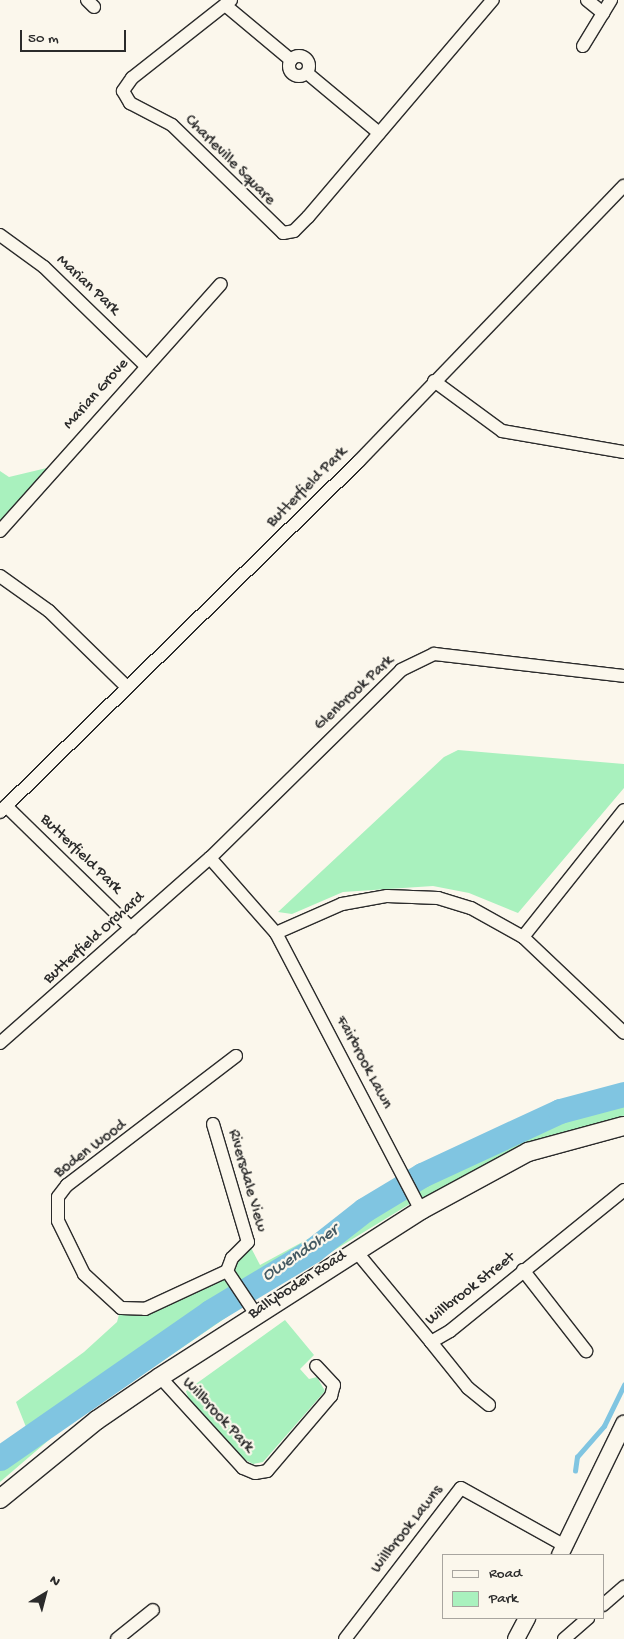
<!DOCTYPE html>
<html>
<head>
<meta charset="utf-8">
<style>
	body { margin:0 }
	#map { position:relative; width:624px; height:1639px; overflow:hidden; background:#fbf7ec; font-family:"Gochi Hand",sans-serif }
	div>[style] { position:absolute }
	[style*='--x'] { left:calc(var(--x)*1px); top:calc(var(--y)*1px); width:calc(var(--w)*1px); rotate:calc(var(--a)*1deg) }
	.green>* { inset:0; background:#a9f1be }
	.stream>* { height:4.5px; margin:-2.25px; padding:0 2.25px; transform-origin:2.25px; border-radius:2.25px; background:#80c5e1 }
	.river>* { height:25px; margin:-12.5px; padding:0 12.5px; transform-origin:12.5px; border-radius:12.5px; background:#80c5e1 }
	.roads { filter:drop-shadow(1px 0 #2b2b2b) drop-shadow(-1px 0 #2b2b2b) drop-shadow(0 1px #2b2b2b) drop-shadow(0 -1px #2b2b2b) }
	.minor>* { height:12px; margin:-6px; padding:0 6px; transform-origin:6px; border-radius:6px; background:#fbf7ec }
	.minor>.ring { margin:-6px; padding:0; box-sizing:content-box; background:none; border:12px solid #fbf7ec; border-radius:50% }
	.tertiary>* { height:16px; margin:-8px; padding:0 8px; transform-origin:8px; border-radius:8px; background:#fbf7ec }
	.secondary>* { height:18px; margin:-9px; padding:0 9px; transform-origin:9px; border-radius:9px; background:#fbf7ec }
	span { translate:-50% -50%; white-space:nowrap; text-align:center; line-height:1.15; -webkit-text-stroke:4.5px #fbf7ec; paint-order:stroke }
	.street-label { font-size:16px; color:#2b2b2b }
	.water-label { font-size:18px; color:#445962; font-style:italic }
	.legend { position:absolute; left:442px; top:1554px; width:162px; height:65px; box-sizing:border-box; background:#fbf7ec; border:1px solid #a8a59f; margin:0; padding:6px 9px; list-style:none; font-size:15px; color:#2b2b2b }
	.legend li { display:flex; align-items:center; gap:10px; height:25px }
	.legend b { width:25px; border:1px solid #a8a59f }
	.north { position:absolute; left:20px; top:1569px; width:50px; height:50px; -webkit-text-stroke:4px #fbf7ec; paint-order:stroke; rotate:37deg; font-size:14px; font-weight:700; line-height:20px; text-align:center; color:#2b2b2b }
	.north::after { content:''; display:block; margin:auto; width:18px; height:22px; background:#2b2b2b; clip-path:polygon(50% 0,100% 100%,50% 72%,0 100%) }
	.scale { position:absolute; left:20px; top:30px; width:106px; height:22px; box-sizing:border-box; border:2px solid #2b2b2b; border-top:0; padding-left:6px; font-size:15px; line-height:18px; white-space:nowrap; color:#2b2b2b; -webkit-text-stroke:4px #fbf7ec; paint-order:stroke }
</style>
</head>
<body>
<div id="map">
	<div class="green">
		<i style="clip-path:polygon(55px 466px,0 529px,0 471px,9px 477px)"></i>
		<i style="clip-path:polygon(458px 750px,624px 764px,624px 788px,518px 913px,469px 893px,433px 886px,343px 892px,292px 914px,278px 912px,444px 757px)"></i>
		<i style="clip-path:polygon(624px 1094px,624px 1126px,580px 1137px,420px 1208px,413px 1202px,243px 1306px,57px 1433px,0 1482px,0 1445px,26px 1427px,16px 1402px,84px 1352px,117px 1322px,120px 1311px,145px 1309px,213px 1276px,248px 1242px,260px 1265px,472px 1150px,560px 1111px)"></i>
		<i style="clip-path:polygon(285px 1320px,314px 1355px,300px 1369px,309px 1379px,317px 1377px,325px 1391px,263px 1462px,253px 1464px,242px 1458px,190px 1403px,186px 1391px)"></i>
	</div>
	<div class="stream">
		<i style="--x:575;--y:1471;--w:14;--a:-82"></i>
		<i style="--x:577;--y:1457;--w:41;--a:-48.9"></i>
		<i style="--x:604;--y:1426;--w:46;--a:-64"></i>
	</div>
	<div class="river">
		<i style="--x:0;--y:1458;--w:256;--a:-34.8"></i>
		<i style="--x:210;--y:1312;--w:120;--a:-31"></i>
		<i style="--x:313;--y:1250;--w:65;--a:-38.1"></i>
		<i style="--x:364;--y:1210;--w:68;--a:-31.1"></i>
		<i style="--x:422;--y:1175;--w:152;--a:-24.9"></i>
		<i style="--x:560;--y:1111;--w:66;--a:-14.9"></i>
	</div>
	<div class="roads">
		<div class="minor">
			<i style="--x:87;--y:0;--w:10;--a:45"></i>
			<i style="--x:231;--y:0;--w:126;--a:141.8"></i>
			<i style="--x:132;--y:78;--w:16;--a:125"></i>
			<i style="--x:123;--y:91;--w:14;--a:60"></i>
			<i style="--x:130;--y:103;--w:47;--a:27.6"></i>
			<i style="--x:172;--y:125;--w:155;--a:44.2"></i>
			<i style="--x:283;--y:233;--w:11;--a:-10"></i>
			<i style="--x:294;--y:231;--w:20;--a:-45"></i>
			<i style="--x:308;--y:217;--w:285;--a:-49.6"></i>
			<i style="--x:587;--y:0;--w:21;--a:39"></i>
			<i style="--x:225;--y:5;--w:86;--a:39.8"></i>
			<i style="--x:583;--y:46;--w:54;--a:-58.7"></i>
			<i class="ring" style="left:289px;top:56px;width:8px;height:8px"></i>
			<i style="--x:307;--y:73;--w:94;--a:39.8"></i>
			<i style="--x:0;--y:235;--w:54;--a:36"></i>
			<i style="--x:44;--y:267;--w:142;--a:44.1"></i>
			<i style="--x:434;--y:381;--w:84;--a:36.3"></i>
			<i style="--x:502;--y:431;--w:124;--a:9.8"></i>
			<i style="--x:0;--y:531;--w:331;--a:-48.2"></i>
			<i style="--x:0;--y:576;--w:60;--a:35.5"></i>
			<i style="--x:49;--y:611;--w:109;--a:44.3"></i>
			<i style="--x:6;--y:806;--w:175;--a:44.3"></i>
			<i style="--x:0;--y:812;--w:502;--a:-44.35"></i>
			<i style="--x:359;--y:461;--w:382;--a:-46.1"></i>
			<i style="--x:210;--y:858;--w:100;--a:48.7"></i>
			<i style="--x:276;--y:933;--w:313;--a:62.4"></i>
			<i style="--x:276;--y:933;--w:72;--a:-23.7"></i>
			<i style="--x:342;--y:904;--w:46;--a:-10.1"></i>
			<i style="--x:387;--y:896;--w:51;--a:2.2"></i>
			<i style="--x:438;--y:898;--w:34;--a:17"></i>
			<i style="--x:471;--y:908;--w:60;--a:29.1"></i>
			<i style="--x:523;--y:937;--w:139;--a:43.5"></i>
			<i style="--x:523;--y:937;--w:162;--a:-51.5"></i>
			<i style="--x:0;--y:1043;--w:280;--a:-41.4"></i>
			<i style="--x:210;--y:858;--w:268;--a:-44.5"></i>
			<i style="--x:401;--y:670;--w:37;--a:-26"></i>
			<i style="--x:434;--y:654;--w:191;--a:6.6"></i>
			<i style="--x:236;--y:1056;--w:213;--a:142.6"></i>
			<i style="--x:67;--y:1185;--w:15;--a:127"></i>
			<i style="--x:58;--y:1197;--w:24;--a:90"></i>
			<i style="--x:58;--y:1221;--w:59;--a:63.9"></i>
			<i style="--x:84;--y:1274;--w:50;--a:42.6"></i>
			<i style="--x:121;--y:1308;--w:24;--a:2"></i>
			<i style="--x:145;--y:1309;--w:90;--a:-24.9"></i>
			<i style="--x:227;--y:1271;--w:50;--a:56.3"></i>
			<i style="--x:213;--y:1124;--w:123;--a:73.5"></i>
			<i style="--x:248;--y:1242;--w:23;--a:135"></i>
			<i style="--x:232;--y:1258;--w:14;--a:111"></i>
			<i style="--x:355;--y:1250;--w:119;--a:50.4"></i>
			<i style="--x:431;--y:1342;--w:22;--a:-30"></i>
			<i style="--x:450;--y:1331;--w:224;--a:-39"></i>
			<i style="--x:523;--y:1270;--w:103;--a:52.1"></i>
			<i style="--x:431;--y:1342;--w:59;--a:51.2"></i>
			<i style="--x:468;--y:1388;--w:27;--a:39"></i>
			<i style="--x:160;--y:1377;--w:123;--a:47.6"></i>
			<i style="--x:243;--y:1468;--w:13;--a:23"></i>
			<i style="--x:255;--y:1473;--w:12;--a:-9"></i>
			<i style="--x:267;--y:1471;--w:99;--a:-49.5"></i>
			<i style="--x:331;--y:1396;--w:11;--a:-75"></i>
			<i style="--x:334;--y:1385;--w:26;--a:-133"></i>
			<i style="--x:603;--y:1605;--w:28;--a:-41"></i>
			<i style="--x:117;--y:1639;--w:46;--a:-38.9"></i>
			<i style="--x:345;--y:1639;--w:190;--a:-52.5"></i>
			<i style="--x:461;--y:1488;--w:119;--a:29.1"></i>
			<i style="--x:564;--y:1639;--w:32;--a:-41"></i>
		</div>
		<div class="tertiary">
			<i style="--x:560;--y:1555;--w:146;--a:-64"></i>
			<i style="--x:516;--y:1639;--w:24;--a:-62"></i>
		</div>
		<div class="secondary">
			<i style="--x:0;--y:1499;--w:125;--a:-39.2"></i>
			<i style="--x:97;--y:1420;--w:76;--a:-34.3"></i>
			<i style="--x:160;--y:1377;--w:310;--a:-32.6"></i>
			<i style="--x:421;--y:1210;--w:122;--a:-28.5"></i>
			<i style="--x:528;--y:1152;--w:99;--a:-15.2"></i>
		</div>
	</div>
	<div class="street-label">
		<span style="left:229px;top:161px;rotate:45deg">Charleville Square</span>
		<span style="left:87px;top:286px;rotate:43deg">Marian Park</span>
		<span style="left:97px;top:395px;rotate:-48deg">Marian Grove</span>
		<span style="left:308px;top:488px;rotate:-45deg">Butterfield Park</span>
		<span style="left:355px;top:694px;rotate:-43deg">Glenbrook Park</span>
		<span style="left:80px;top:855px;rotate:44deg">Butterfield Park</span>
		<span style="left:95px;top:939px;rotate:-42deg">Butterfield Orchard</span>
		<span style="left:363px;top:1063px;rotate:62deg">Fairbrook Lawn</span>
		<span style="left:91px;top:1150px;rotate:-37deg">Boden Wood</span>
		<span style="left:246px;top:1181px;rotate:74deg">Riversdale View</span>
		<span style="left:298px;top:1286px;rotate:-33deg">Ballyboden Road</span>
		<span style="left:471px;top:1290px;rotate:-38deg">Willbrook Street</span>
		<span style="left:217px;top:1416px;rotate:47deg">Willbrook Park</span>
		<span style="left:408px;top:1530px;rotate:-52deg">Willbrook Lawns</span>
	</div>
	<div class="water-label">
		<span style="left:301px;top:1254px;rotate:-34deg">Owendoher</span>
	</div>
	<ul class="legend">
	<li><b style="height:6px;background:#fbf7ec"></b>Road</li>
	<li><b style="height:14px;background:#a9f1be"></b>Park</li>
	</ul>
	<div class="north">N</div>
	<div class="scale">50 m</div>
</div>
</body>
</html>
